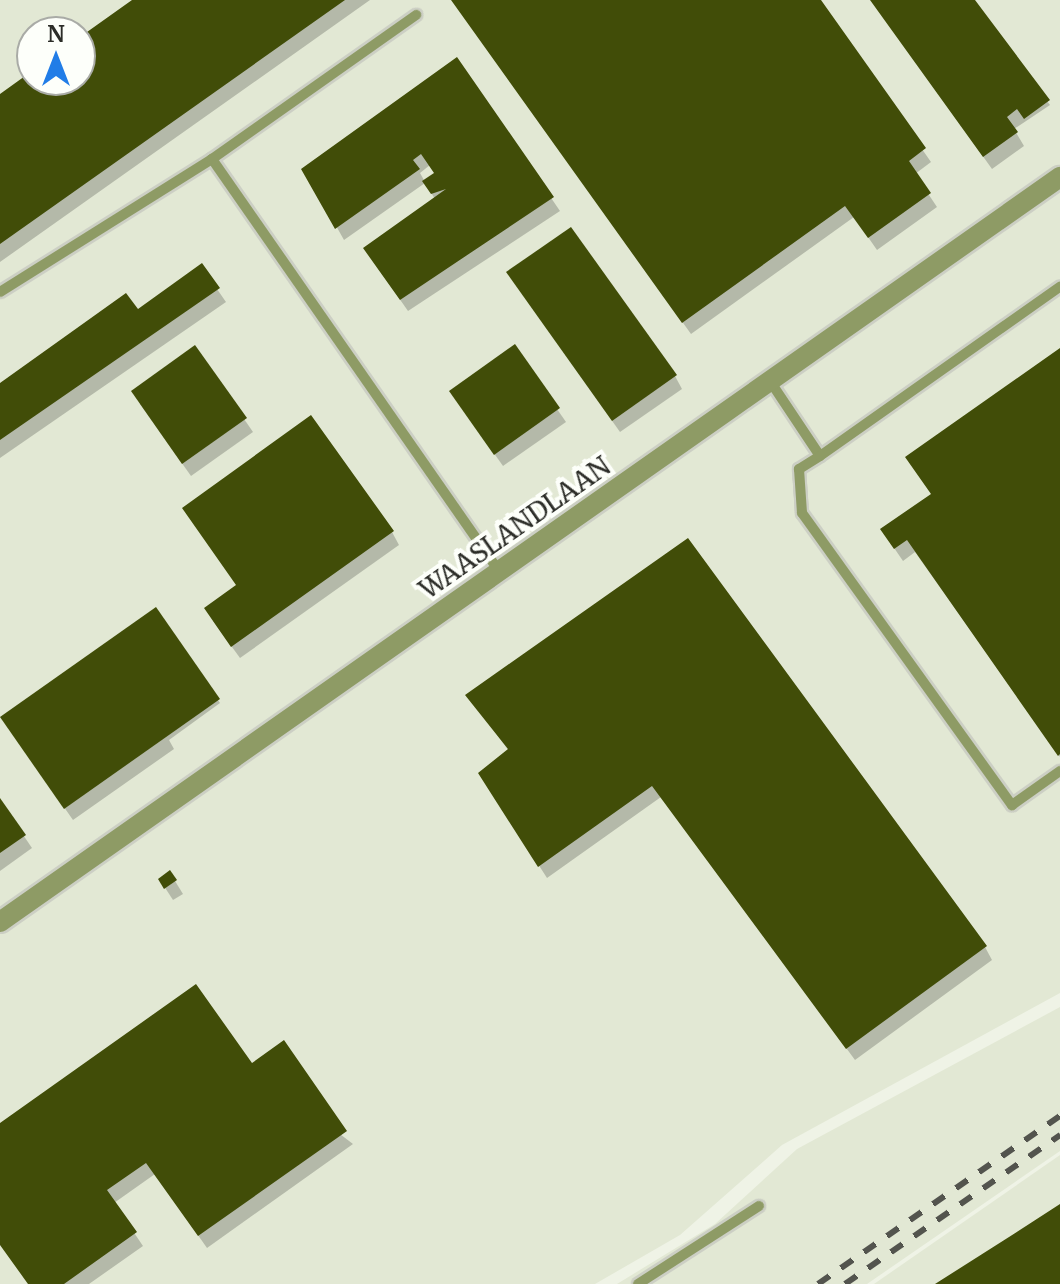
<!DOCTYPE html>
<html>
<head>
<meta charset="utf-8">
<style>
	body { margin:0 }
	#map { position:relative; width:1060px; height:1284px; overflow:hidden; background:#eff3e6; font-family:Merriweather,serif }
	div>[style] { position:absolute }
	[style*='--x'] { left:calc(var(--x)*1px); top:calc(var(--y)*1px); width:calc(var(--w)*1px); rotate:calc(var(--a)*1deg) }
	.built>* { inset:0; background:#e2e8d4 }
	.shadow>* { inset:0; background:#0003 }
	.building>* { inset:0; background:#414d08 }
	.roads { filter:drop-shadow(2px 0 #cccfc4) drop-shadow(-2px 0 #cccfc4) drop-shadow(0 2px #cccfc4) drop-shadow(0 -2px #cccfc4) }
	.lane>* { height:10px; margin:-5px; padding:0 5px; transform-origin:5px; border-radius:5px; background:#8e9b65 }
	.street>* { height:20px; margin:-10px; padding:0 10px; transform-origin:10px; border-radius:10px; background:#8e9b65 }
	.rail>* { height:6px; margin-top:-3px; transform-origin:0; background:repeating-linear-gradient(90deg,#53544e 0 14px,transparent 0 28px) }
	span { translate:-50% -50%; white-space:nowrap; text-align:center; line-height:1.15; -webkit-text-stroke:8px #fdfffa; paint-order:stroke }
	.street-label { font-size:26px; color:#2c2d28 }
	.north { position:absolute; left:16px; top:16px; width:80px; height:80px; box-sizing:border-box; background:#fdfffa; border:2px solid #a9aba6; border-radius:50%; rotate:0deg; font-size:22px; font-weight:700; line-height:32px; text-align:center; color:#2c2d28 }
	.north::after { content:''; display:block; margin:auto; width:28px; height:36px; background:#217de7; clip-path:polygon(50% 0,100% 100%,50% 72%,0 100%) }
</style>
</head>
<body>
<div id="map">
	<div class="built">
		<i style="clip-path:polygon(evenodd,0 0,1060px 0,1060px 993px,782px 1145px,680px 1235px,595px 1284px,0 1284px,0 0,32px 32px,80px 32px,80px 80px,32px 80px,32px 32px)"></i>
		<i style="clip-path:polygon(1060px 1007px,1060px 1151px,867px 1284px,617px 1284px,715px 1224px,797px 1149px)"></i>
		<i style="clip-path:polygon(1060px 1155px,1060px 1284px,874px 1284px)"></i>
	</div>
	<div class="shadow">
		<i style="clip-path:polygon(136px 0,370px 0,0 262px,0 96px,32px 73px,32px 80px,80px 80px,80px 39px)"></i>
		<i style="clip-path:polygon(452px 0,818px 0,931px 162px,915px 174px,937px 207px,877px 250px,854px 217px,691px 334px)"></i>
		<i style="clip-path:polygon(871px 0,973px 0,1050px 105px,1014px 129px,1024px 146px,992px 169px)"></i>
		<i style="clip-path:polygon(evenodd,457px 60px,560px 211px,408px 311px,373px 261px,435px 199px,425px 183px,344px 240px,304px 169px,457px 60px,430px 165px,436px 174px,425px 182px,420px 173px,430px 165px)"></i>
		<i style="clip-path:polygon(201px 266px,226px 302px,0 458px,0 385px,137px 312px)"></i>
		<i style="clip-path:polygon(516px 285px,675px 376px,682px 389px,620px 432px)"></i>
		<i style="clip-path:polygon(514px 347px,566px 422px,503px 466px,459px 404px)"></i>
		<i style="clip-path:polygon(195px 348px,253px 432px,191px 476px,140px 404px)"></i>
		<i style="clip-path:polygon(1060px 350px,1060px 757px,915px 552px,903px 561px,890px 542px)"></i>
		<i style="clip-path:polygon(392px 532px,399px 545px,240px 658px,213px 621px)"></i>
		<i style="clip-path:polygon(155px 610px,220px 703px,169px 740px,174px 749px,73px 820px,10px 730px)"></i>
		<i style="clip-path:polygon(468px 696px,985px 947px,992px 960px,855px 1060px,661px 797px,547px 878px,488px 786px,509px 751px)"></i>
		<i style="clip-path:polygon(0 801px,32px 848px,0 871px)"></i>
		<i style="clip-path:polygon(160px 880px,175px 881px,183px 894px,173px 900px)"></i>
		<i style="clip-path:polygon(251px 1066px,353px 1144px,207px 1248px,155px 1174px,114px 1203px,143px 1246px,89px 1284px,29px 1284px,0 1244px,0 1125px)"></i>
	</div>
	<div class="building">
		<i style="clip-path:polygon(132px 0,345px 0,0 244px,0 94px,32px 71px,32px 80px,80px 80px,80px 37px)"></i>
		<i style="clip-path:polygon(451px 0,821px 0,926px 148px,909px 161px,931px 193px,868px 238px,845px 206px,682px 323px)"></i>
		<i style="clip-path:polygon(870px 0,975px 0,1050px 100px,1024px 119px,1017px 109px,1007px 117px,1018px 132px,983px 157px)"></i>
		<i style="clip-path:polygon(457px 57px,554px 197px,400px 300px,363px 248px,446px 189px,431px 194px,422px 181px,434px 173px,421px 154px,413px 160px,420px 169px,335px 229px,301px 169px)"></i>
		<i style="clip-path:polygon(571px 227px,677px 375px,612px 421px,506px 272px)"></i>
		<i style="clip-path:polygon(202px 263px,220px 288px,0 440px,0 383px,126px 293px,138px 309px)"></i>
		<i style="clip-path:polygon(515px 344px,560px 408px,494px 455px,449px 391px)"></i>
		<i style="clip-path:polygon(195px 345px,247px 418px,182px 464px,131px 391px)"></i>
		<i style="clip-path:polygon(1060px 348px,1060px 754px,1058px 756px,907px 540px,894px 549px,880px 529px,931px 494px,905px 457px)"></i>
		<i style="clip-path:polygon(311px 415px,394px 531px,231px 647px,204px 608px,236px 585px,182px 508px)"></i>
		<i style="clip-path:polygon(688px 538px,987px 946px,846px 1049px,652px 786px,538px 867px,478px 773px,508px 749px,465px 695px)"></i>
		<i style="clip-path:polygon(156px 607px,220px 699px,64px 809px,0 717px)"></i>
		<i style="clip-path:polygon(0 798px,26px 835px,0 853px)"></i>
		<i style="clip-path:polygon(170px 870px,177px 880px,164px 889px,158px 879px)"></i>
		<i style="clip-path:polygon(196px 984px,252px 1063px,284px 1040px,347px 1131px,198px 1236px,146px 1163px,107px 1190px,137px 1232px,64px 1284px,28px 1284px,0 1245px,0 1123px)"></i>
		<i style="clip-path:polygon(1060px 1204px,1060px 1284px,935px 1284px,1009px 1237px)"></i>
	</div>
	<div class="roads">
		<div class="lane">
			<i style="--x:212;--y:159;--w:502;--a:55.14"></i>
			<i style="--x:0;--y:292;--w:250;--a:-32.1"></i>
			<i style="--x:212;--y:159;--w:250;--a:-35.2"></i>
			<i style="--x:770;--y:381;--w:90;--a:56.3"></i>
			<i style="--x:820;--y:456;--w:25;--a:148"></i>
			<i style="--x:799;--y:469;--w:44;--a:86.1"></i>
			<i style="--x:802;--y:513;--w:360;--a:54.3"></i>
			<i style="--x:1012;--y:805;--w:59;--a:-35.3"></i>
			<i style="--x:820;--y:456;--w:294;--a:-35.2"></i>
			<i style="--x:638;--y:1284;--w:144;--a:-32.8"></i>
		</div>
		<div class="street">
			<i style="--x:0;--y:922;--w:1296;--a:-35.1"></i>
		</div>
	</div>
	<div class="rail">
		<i style="--x:818;--y:1284;--w:295;--a:-34.8"></i>
		<i style="--x:845;--y:1284;--w:262;--a:-34.7"></i>
	</div>
	<div class="street-label">
		<span style="left:515px;top:528px;rotate:-35deg">WAASLANDLAAN</span>
	</div>
	<div class="north">N</div>
</div>
</body>
</html>
